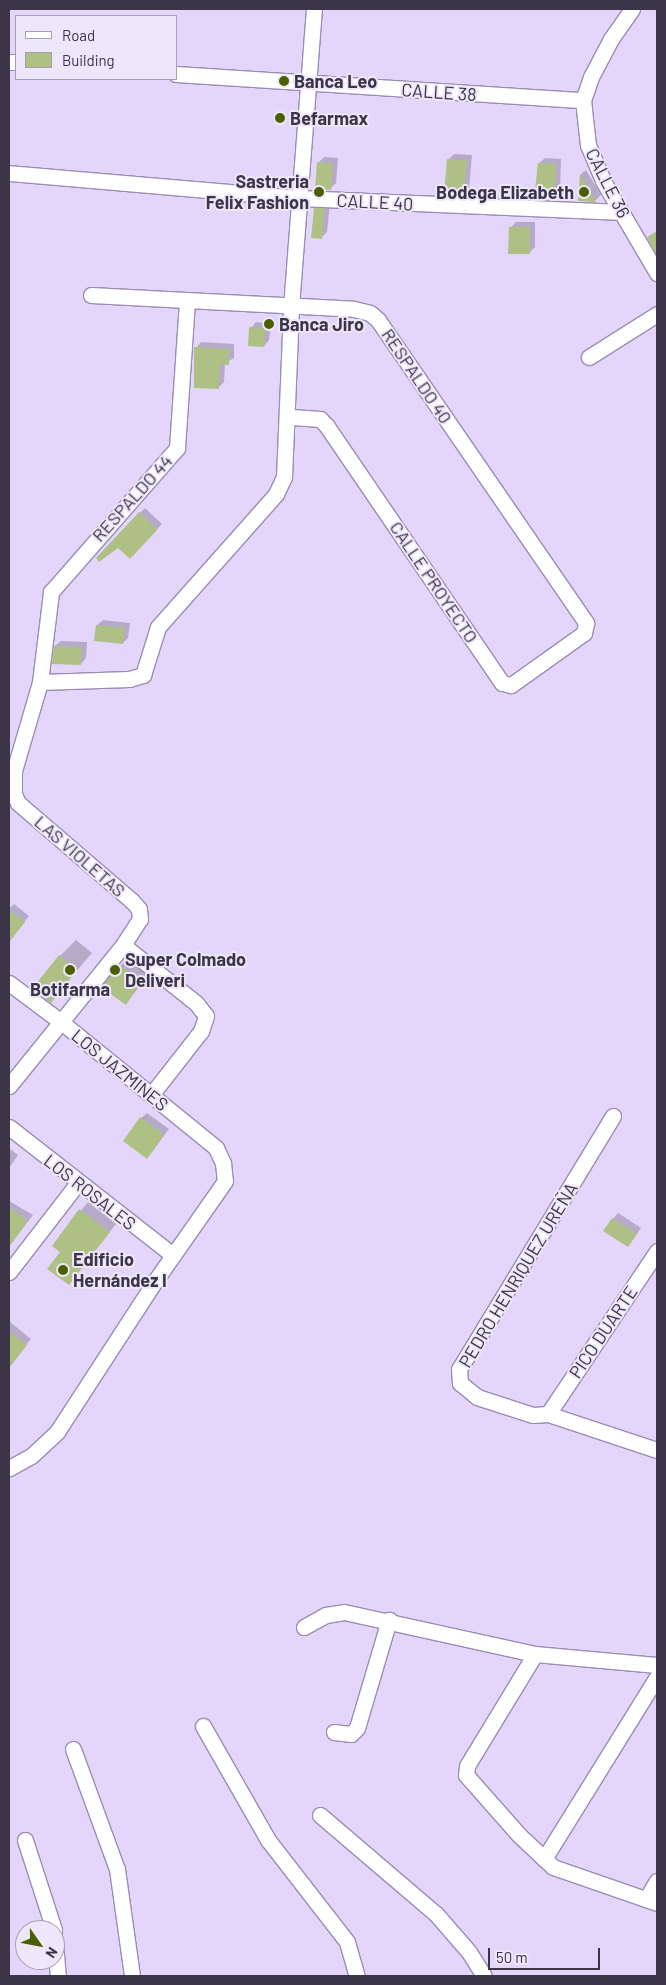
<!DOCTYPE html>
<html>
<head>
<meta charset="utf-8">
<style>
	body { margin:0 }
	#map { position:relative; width:666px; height:1985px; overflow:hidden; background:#e3d6fa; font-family:Barlow,sans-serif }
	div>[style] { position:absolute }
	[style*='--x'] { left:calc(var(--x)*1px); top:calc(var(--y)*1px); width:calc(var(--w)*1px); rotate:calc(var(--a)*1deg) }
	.shadow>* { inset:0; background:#0003 }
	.building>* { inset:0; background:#afc085 }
	.roads { filter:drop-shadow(1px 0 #9b8cb6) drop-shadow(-1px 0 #9b8cb6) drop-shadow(0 1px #9b8cb6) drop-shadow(0 -1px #9b8cb6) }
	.minor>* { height:15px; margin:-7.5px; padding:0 7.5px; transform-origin:7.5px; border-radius:7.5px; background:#fff }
	.dots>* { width:14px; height:14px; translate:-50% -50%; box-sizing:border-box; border:2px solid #ede7f9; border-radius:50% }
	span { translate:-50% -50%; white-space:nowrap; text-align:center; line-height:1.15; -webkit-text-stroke:4px #ede7f9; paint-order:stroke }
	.poi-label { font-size:18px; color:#3c3547; font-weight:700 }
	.left { translate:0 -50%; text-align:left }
	.right { translate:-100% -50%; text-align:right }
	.street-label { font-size:18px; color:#3c3547 }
	.frame { position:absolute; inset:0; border:10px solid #3c3547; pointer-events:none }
	.legend { position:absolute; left:15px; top:15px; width:162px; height:65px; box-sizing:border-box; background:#ede7f9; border:1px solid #a6a0b2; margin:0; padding:6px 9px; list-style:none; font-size:15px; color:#3c3547 }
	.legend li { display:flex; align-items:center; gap:10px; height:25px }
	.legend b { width:25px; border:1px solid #a6a0b2 }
	.north { position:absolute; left:15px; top:1920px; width:50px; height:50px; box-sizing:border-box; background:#ede7f9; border:1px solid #a6a0b2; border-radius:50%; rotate:123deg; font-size:14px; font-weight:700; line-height:20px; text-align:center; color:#3c3547 }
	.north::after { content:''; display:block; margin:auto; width:18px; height:22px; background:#4c5e02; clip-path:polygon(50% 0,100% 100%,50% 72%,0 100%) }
	.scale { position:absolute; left:488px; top:1948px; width:112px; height:22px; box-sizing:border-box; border:2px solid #3c3547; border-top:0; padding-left:6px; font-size:15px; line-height:18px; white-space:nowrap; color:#3c3547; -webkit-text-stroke:4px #ede7f9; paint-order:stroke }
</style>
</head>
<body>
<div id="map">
	<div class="shadow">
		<i style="clip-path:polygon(454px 154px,472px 155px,469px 189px,464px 194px,446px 193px,449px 159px)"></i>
		<i style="clip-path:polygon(324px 157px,338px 158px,336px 183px,330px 189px,318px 163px)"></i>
		<i style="clip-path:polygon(545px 158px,561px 159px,560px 191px,555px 196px,539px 163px)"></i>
		<i style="clip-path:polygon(586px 170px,601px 195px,596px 200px,579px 200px,581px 174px)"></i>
		<i style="clip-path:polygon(321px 203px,330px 203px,327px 232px,321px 238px,315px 208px)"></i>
		<i style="clip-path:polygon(516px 222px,535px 222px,535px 247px,529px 253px,510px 228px)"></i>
		<i style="clip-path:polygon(256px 322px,271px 324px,269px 340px,264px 346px,251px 328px)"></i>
		<i style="clip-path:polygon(201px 342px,234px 344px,234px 358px,225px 363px,224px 382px,218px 388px,196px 348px)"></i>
		<i style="clip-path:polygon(145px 508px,162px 524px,130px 558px,140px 513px)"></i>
		<i style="clip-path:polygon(103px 620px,130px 623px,128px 638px,123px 643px,97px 625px)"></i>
		<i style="clip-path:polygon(61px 641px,87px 642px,86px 658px,81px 664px,55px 646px)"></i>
		<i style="clip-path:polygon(14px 904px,29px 916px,9px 942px,9px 909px)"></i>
		<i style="clip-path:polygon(76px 940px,92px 953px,51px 1001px,60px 956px)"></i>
		<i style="clip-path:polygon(136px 950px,157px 965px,126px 1003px,120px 966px)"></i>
		<i style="clip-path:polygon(147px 1113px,169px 1129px,152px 1152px,141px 1118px)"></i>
		<i style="clip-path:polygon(9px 1148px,18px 1155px,9px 1168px)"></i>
		<i style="clip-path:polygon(9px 1201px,33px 1215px,11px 1243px,9px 1241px)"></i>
		<i style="clip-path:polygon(88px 1202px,116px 1224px,69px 1283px,62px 1251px,53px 1245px)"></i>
		<i style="clip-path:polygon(618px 1213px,641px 1228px,628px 1246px,613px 1219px)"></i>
		<i style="clip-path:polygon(9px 1321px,31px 1339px,15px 1358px,9px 1353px)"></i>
	</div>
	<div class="building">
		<i style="clip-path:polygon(447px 159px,467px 160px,464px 196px,444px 194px)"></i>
		<i style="clip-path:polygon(317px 162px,333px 164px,331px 190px,315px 189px)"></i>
		<i style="clip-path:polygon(538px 163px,556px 164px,555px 197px,534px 199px)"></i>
		<i style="clip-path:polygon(580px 174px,596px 202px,578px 201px)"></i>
		<i style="clip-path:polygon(314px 208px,325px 208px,322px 239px,311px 238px)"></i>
		<i style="clip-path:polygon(509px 227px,530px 227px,530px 254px,508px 254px)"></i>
		<i style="clip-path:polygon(657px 231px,657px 255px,647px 237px)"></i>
		<i style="clip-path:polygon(249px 327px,266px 329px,264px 347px,248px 346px)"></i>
		<i style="clip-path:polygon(194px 347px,229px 349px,229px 365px,220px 364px,219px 389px,194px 388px)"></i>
		<i style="clip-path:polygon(139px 512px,157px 530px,130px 559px,118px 548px,99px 562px,96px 558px)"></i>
		<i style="clip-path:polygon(96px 625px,125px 628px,123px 644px,94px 641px)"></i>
		<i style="clip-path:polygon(54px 646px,82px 647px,81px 665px,52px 664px)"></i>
		<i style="clip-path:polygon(9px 910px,25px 922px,9px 942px)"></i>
		<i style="clip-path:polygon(59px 955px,77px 970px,51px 1003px,32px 989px)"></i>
		<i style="clip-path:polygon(119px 965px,142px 981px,126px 1005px,101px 987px)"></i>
		<i style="clip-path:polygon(140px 1117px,164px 1135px,147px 1159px,123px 1141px)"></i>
		<i style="clip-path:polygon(9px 1207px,28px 1221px,9px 1247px)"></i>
		<i style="clip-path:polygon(79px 1209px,110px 1232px,69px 1285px,47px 1269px,60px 1252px,52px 1246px)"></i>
		<i style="clip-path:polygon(612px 1218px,637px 1234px,628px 1247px,603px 1231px)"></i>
		<i style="clip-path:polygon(9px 1331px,27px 1345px,9px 1368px)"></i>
	</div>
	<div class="roads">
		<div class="minor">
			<i style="--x:632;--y:9;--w:37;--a:125"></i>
			<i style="--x:611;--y:39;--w:43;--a:117.8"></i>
			<i style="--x:591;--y:77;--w:24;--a:109"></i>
			<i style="--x:583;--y:100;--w:45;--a:83.7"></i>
			<i style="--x:588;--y:145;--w:39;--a:67"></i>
			<i style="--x:603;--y:181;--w:107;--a:59.6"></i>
			<i style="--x:9;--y:62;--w:7;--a:0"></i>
			<i style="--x:176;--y:74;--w:408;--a:3.7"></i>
			<i style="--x:9;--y:173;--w:293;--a:4.9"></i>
			<i style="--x:301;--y:198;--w:320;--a:2.5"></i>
			<i style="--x:91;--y:295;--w:263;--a:3"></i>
			<i style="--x:354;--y:309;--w:16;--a:14"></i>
			<i style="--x:370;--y:313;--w:11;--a:41"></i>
			<i style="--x:378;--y:320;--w:368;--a:55.5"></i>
			<i style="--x:586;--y:623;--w:10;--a:101"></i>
			<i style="--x:584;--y:633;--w:90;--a:144.5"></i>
			<i style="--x:511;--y:685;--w:9;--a:-167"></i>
			<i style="--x:502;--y:683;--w:311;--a:-124.3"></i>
			<i style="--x:327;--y:426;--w:10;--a:-135"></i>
			<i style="--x:320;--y:419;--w:32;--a:-176"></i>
			<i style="--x:589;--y:357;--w:80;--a:-32.3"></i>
			<i style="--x:40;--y:682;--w:91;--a:-83"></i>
			<i style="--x:51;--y:592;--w:191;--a:-48.8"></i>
			<i style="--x:177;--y:448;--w:148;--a:-86.1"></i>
			<i style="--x:123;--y:945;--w:93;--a:38.5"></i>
			<i style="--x:196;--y:1003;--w:16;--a:52"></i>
			<i style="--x:206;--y:1016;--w:16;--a:108"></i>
			<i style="--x:201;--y:1031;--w:81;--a:128"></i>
			<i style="--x:9;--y:983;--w:64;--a:36.7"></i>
			<i style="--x:60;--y:1021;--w:201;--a:39.1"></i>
			<i style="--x:216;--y:1148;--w:17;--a:65"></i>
			<i style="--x:223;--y:1163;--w:18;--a:84"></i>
			<i style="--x:225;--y:1181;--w:122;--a:125"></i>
			<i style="--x:155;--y:1281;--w:180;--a:123"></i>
			<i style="--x:57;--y:1432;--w:35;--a:137"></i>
			<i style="--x:31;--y:1456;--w:25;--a:151"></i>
			<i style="--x:9;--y:1086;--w:181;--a:-51"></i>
			<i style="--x:123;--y:945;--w:31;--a:-57"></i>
			<i style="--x:140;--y:919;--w:10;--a:-96"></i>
			<i style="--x:139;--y:909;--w:11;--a:-131"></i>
			<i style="--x:132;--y:901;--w:150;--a:-139.3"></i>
			<i style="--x:18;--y:803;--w:10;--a:-114"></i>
			<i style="--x:14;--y:794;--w:23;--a:-90"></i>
			<i style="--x:14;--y:771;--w:93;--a:-73.7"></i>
			<i style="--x:40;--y:682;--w:89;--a:-1.9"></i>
			<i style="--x:129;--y:679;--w:15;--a:-16"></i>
			<i style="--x:143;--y:675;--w:50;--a:-72.6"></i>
			<i style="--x:158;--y:627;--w:178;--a:-48.4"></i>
			<i style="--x:276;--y:494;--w:19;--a:-65"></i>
			<i style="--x:284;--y:477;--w:170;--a:-87.6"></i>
			<i style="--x:291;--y:307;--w:299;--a:-85.6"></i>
			<i style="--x:613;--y:1116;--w:296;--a:121.3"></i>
			<i style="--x:459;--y:1369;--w:14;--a:86"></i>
			<i style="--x:460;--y:1383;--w:22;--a:39"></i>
			<i style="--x:477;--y:1397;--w:59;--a:17.8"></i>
			<i style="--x:533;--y:1415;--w:15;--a:-4"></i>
			<i style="--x:548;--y:1414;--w:115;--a:18.3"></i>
			<i style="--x:9;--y:1127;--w:208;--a:38"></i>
			<i style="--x:9;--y:1272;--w:111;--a:-52.3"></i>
			<i style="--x:548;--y:1414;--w:196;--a:-56.2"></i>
			<i style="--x:304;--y:1627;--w:25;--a:-29"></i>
			<i style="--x:326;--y:1615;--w:18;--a:-9"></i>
			<i style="--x:344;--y:1612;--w:196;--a:12.4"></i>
			<i style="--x:535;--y:1654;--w:122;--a:5.2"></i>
			<i style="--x:535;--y:1654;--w:131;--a:121.3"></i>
			<i style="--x:467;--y:1766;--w:9;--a:96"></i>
			<i style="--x:466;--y:1775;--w:81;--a:48.5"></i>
			<i style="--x:520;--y:1836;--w:45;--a:43.2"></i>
			<i style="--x:553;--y:1867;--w:110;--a:19.1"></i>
			<i style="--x:203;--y:1726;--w:131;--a:60.3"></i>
			<i style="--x:268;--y:1840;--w:129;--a:52.2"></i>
			<i style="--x:347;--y:1942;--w:35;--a:74"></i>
			<i style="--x:334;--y:1732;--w:17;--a:7"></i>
			<i style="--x:351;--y:1734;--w:8;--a:-45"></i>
			<i style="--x:357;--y:1728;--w:113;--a:-73.5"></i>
			<i style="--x:73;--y:1749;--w:128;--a:69.9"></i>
			<i style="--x:117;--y:1869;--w:108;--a:82"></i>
			<i style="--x:320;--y:1815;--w:153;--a:40.5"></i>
			<i style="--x:436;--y:1914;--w:50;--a:49"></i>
			<i style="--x:469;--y:1952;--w:28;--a:58"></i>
			<i style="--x:25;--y:1840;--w:95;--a:72.1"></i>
			<i style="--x:544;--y:1859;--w:214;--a:-58.2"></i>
			<i style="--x:646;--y:1899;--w:21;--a:-59"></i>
			<i style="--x:55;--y:1943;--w:33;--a:85"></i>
		</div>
	</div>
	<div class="dots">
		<i style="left:284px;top:81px;background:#4c5e02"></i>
		<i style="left:280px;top:118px;background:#4c5e02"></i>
		<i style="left:319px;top:192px;background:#4c5e02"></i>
		<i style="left:584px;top:192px;background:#4c5e02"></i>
		<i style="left:269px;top:324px;background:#4c5e02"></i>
		<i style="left:70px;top:970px;background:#4c5e02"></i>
		<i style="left:115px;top:970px;background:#4c5e02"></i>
		<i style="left:63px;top:1270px;background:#4c5e02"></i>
	</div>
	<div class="poi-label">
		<span class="left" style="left:294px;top:81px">Banca Leo</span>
		<span class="left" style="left:290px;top:118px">Befarmax</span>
		<span class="right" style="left:309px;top:192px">Sastreria<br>Felix Fashion</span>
		<span class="right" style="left:574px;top:192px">Bodega Elizabeth</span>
		<span class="left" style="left:279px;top:324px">Banca Jiro</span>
		<span class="left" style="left:125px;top:970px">Super Colmado<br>Deliveri</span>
		<span style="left:70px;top:989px">Botifarma</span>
		<span class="left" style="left:73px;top:1270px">Edificio<br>Hernández I</span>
	</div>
	<div class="street-label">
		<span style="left:439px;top:92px;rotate:4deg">CALLE 38</span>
		<span style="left:608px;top:183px;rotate:63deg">CALLE 36</span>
		<span style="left:375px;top:202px;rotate:3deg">CALLE 40</span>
		<span style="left:417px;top:376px;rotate:56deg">RESPALDO 40</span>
		<span style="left:132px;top:498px;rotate:-48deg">RESPALDO 44</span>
		<span style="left:434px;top:582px;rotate:56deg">CALLE PROYECTO</span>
		<span style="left:80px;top:856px;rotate:41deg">LAS VIOLETAS</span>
		<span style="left:120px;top:1070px;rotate:39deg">LOS JAZMINES</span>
		<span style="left:90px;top:1192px;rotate:38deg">LOS ROSALES</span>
		<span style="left:518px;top:1275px;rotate:-59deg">PEDRO HENRIQUEZ UREÑA</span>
		<span style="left:603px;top:1332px;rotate:-56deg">PICO DUARTE</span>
	</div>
	<div class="frame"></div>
	<ul class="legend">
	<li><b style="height:6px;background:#fff"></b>Road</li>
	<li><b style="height:14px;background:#afc085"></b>Building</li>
	</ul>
	<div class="north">N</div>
	<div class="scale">50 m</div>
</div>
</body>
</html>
